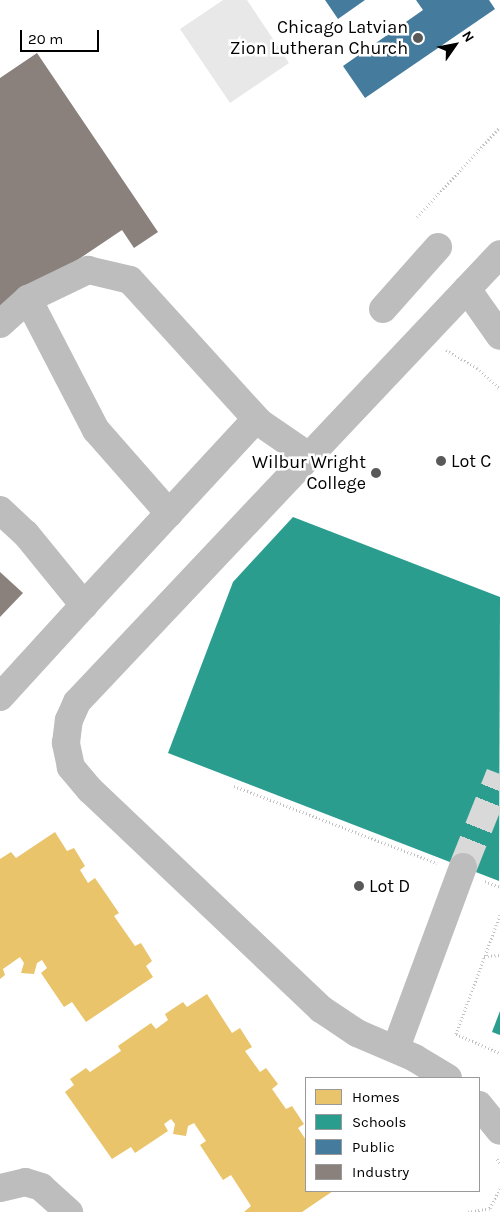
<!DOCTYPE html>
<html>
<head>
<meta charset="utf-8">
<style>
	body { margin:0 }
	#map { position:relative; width:500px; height:1212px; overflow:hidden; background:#fff; font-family:Karla,sans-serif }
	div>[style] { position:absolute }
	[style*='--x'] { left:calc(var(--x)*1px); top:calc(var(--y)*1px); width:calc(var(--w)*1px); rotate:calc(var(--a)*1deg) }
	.green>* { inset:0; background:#e8e8e8 }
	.homes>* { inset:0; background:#e9c46a }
	.schools>* { inset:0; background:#2a9d8f }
	.public>* { inset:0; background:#457b9d }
	.industry>* { inset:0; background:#8a817c }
	.minor-tunnel>* { height:28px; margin-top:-14px; transform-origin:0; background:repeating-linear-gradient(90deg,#d9d9d9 0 28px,transparent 0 42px) }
	.path>* { height:3px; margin-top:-1.5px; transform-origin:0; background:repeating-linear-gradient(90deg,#c2c2c2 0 1px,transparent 0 3.5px) }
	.minor>* { height:28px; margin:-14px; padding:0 14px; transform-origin:14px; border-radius:14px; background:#bdbdbd }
	.dots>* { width:14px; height:14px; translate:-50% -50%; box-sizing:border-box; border:2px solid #fff; border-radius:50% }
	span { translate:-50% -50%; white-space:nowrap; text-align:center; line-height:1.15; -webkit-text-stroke:5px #fff; paint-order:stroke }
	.poi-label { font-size:18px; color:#000 }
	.right { translate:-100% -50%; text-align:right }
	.left { translate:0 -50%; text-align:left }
	.legend { position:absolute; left:305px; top:1077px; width:175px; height:115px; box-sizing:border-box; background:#fff; border:1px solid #999; margin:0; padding:6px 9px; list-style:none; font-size:15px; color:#000 }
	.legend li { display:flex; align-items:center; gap:10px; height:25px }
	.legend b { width:25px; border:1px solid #999 }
	.north { position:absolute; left:430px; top:20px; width:50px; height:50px; -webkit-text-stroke:4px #fff; paint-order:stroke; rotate:57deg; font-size:14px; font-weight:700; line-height:20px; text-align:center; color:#000 }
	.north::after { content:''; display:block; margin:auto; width:18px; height:22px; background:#000; clip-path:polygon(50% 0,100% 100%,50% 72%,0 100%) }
	.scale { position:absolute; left:20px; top:30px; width:79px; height:22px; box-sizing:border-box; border:2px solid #000; border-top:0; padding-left:6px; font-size:15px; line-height:18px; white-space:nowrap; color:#000; -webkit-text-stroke:4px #fff; paint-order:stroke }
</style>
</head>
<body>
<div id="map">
	<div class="green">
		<i style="clip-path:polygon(223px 0,247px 0,289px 63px,230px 103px,180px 29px)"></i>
	</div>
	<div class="homes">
		<i style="clip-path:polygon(55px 832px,67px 851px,74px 848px,85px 866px,80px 870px,88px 883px,95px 878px,119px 913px,114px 916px,135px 946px,141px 943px,152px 961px,146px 966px,153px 977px,86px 1022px,72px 1002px,64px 1007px,41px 973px,47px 968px,42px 960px,37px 963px,34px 974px,21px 973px,24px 963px,20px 957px,3px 969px,5px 975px,0 979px,0 859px,11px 852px,16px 858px)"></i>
		<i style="clip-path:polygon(207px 994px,232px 1033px,240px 1028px,252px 1047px,245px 1051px,260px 1072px,266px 1068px,278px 1084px,272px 1089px,286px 1109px,292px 1106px,304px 1124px,298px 1128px,306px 1140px,306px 1191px,333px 1191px,302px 1212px,244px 1212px,251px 1206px,231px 1175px,223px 1180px,200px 1145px,206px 1141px,194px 1123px,188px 1126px,186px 1136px,173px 1134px,175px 1124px,171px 1119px,164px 1124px,168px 1131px,135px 1153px,131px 1147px,112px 1159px,65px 1092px,74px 1085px,70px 1079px,86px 1068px,90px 1072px,121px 1051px,118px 1046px,151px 1023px,156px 1029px,168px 1020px,165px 1014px,183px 1002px,187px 1007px)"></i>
	</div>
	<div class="schools">
		<i style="clip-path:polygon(293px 517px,500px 597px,499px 881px,168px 753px,233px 582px)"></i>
		<i style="clip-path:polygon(500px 1011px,500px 1035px,492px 1032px)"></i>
	</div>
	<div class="public">
		<i style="clip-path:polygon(325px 0,365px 0,338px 19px)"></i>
		<i style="clip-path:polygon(416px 0,489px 0,495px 9px,365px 98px,343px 66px,423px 10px)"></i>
	</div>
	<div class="industry">
		<i style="clip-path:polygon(37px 53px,158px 232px,134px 248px,122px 230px,0 312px,0 78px)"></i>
		<i style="clip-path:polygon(0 572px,23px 593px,0 617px)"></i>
	</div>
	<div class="minor-tunnel">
		<i style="--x:463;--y:867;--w:100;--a:-68.3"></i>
	</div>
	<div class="path">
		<i style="--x:417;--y:217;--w:122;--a:-47.3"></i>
		<i style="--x:446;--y:350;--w:36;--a:30"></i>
		<i style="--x:477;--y:368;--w:31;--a:42"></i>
		<i style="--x:234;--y:786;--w:217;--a:20.8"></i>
		<i style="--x:485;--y:881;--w:16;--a:22"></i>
		<i style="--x:500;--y:915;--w:127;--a:110.3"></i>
		<i style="--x:456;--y:1034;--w:48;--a:23.4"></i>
		<i style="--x:484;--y:956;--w:16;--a:-4"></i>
		<i style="--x:497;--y:1159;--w:5;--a:53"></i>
		<i style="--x:468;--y:1212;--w:22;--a:-10"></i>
		<i style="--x:490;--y:1208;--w:22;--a:-63"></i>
	</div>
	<div class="minor">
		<i style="--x:467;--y:289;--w:57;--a:54.9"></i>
		<i style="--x:28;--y:299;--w:148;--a:62.6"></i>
		<i style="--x:96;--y:430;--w:111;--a:48.7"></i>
		<i style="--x:383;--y:309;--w:83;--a:-48.4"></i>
		<i style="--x:0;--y:324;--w:38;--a:-42"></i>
		<i style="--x:28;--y:299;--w:67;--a:-25.8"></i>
		<i style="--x:88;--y:270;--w:43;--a:13.4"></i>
		<i style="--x:130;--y:280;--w:192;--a:47.7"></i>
		<i style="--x:259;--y:422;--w:62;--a:34.5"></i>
		<i style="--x:0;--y:510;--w:35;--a:43"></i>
		<i style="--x:26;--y:534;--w:92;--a:50.8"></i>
		<i style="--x:84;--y:605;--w:253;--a:-47.2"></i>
		<i style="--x:0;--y:697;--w:125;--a:-47.6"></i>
		<i style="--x:396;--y:1048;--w:193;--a:-69.7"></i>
		<i style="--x:448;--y:1078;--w:39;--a:-149"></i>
		<i style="--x:415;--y:1058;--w:63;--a:-156.7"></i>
		<i style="--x:357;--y:1033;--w:43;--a:-146.3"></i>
		<i style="--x:321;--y:1009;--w:318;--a:-136.5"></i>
		<i style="--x:90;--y:790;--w:30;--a:-130"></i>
		<i style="--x:71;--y:767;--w:25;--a:-102"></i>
		<i style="--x:66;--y:743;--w:23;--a:-83"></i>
		<i style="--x:69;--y:720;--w:20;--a:-66"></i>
		<i style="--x:77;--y:702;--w:616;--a:-46.64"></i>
		<i style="--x:479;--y:1105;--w:33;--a:51"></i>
		<i style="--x:0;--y:1188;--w:26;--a:-13"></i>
		<i style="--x:25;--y:1182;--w:17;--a:17"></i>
		<i style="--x:41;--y:1187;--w:38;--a:42"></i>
	</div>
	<div class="dots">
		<i style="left:418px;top:38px;background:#595959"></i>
		<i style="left:441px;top:461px;background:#595959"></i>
		<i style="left:376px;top:473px;background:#595959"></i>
		<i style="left:359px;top:886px;background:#595959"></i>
	</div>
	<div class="poi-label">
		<span class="right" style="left:408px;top:38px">Chicago Latvian<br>Zion Lutheran Church</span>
		<span class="left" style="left:451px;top:461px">Lot C</span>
		<span class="right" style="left:366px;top:473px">Wilbur Wright<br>College</span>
		<span class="left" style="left:369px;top:886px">Lot D</span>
	</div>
	<ul class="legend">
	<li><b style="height:14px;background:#e9c46a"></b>Homes</li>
	<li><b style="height:14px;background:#2a9d8f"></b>Schools</li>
	<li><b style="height:14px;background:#457b9d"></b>Public</li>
	<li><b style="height:14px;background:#8a817c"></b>Industry</li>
	</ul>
	<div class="north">N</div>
	<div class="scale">20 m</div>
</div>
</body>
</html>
